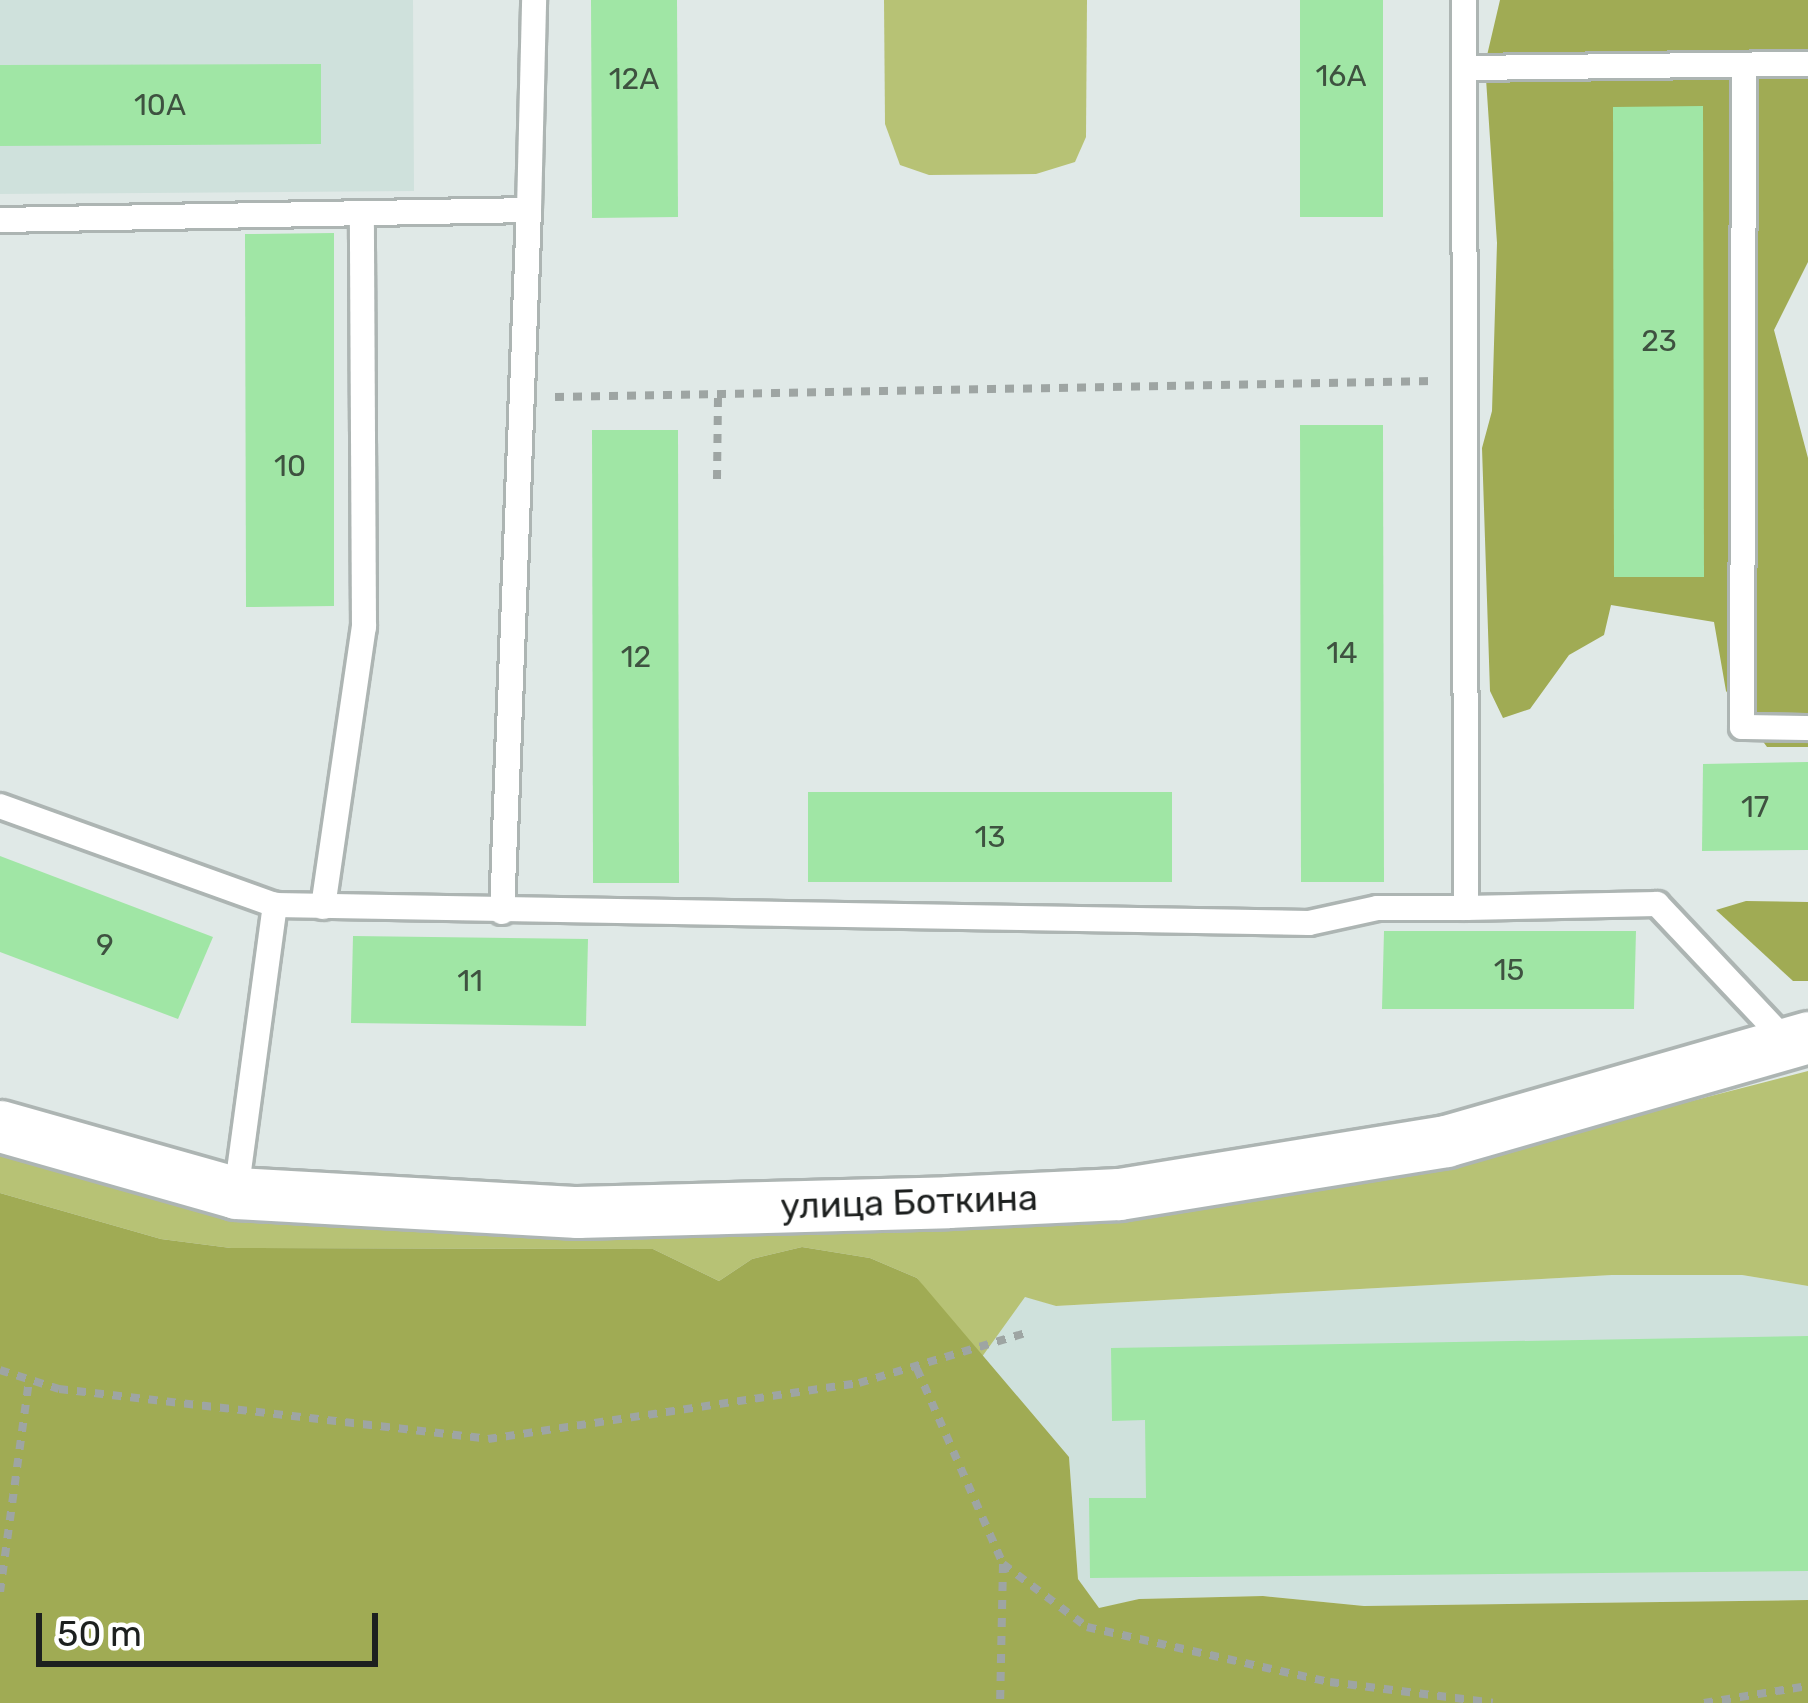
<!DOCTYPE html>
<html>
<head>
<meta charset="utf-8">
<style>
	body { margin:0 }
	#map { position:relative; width:1808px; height:1703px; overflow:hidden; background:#e0e9e7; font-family:Rubik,sans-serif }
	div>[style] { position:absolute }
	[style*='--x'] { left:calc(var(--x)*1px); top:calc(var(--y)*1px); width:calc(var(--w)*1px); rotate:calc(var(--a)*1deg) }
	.built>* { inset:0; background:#cfe1dc }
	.green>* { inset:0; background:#b7c275 }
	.forest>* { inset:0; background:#a0ab54 }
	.building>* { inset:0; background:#a0e6a5 }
	.path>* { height:8px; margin-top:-4px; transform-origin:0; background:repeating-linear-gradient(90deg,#9ea5a3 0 9px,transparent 0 18px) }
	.roads { filter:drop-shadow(3px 0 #adb5b3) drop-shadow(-3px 0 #adb5b3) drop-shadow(0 3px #adb5b3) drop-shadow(0 -3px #adb5b3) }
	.service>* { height:24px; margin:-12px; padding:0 12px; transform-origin:12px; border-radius:12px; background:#fff }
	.minor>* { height:51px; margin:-25.5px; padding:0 25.5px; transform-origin:25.5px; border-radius:25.5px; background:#fff }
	span { translate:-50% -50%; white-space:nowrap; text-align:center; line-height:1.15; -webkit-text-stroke:9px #fff; paint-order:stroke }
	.number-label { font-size:30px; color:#3e5240 }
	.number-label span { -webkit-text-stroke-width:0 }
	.street-label { font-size:36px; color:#1d201f }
	.scale { position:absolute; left:36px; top:1613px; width:342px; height:54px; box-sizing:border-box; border:6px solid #1d201f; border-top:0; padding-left:15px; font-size:36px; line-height:42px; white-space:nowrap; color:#1d201f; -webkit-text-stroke:9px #fff; paint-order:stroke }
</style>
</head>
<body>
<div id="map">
	<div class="built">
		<i style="clip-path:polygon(0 0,413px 0,414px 191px,0 194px)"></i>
		<i style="clip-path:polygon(1612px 1275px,1742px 1275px,1808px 1286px,1808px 1600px,1364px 1606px,1263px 1596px,1139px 1599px,1099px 1609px,1078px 1579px,1069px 1457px,979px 1361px,1024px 1296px,1056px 1306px)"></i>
	</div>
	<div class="green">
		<i style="clip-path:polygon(884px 0,1087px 0,1086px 137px,1075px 162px,1036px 174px,929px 175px,900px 165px,885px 124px)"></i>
		<i style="clip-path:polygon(1808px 1071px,1808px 1286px,1742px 1275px,1612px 1275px,1056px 1306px,1025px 1297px,979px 1361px,917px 1278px,870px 1258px,802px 1247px,752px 1259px,719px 1281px,653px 1249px,231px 1248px,161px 1239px,0 1193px,0 1148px,137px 1193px,234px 1213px,1450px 1163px)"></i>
	</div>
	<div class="forest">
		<i style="clip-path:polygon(1500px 0,1808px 0,1808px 262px,1774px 330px,1808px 458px,1808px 747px,1767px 747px,1726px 691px,1714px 622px,1611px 605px,1604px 635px,1569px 655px,1530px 709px,1503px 718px,1490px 691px,1482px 448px,1492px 411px,1497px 243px,1485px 64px)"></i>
		<i style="clip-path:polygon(1746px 901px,1808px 902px,1808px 981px,1793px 981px,1716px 910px)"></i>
		<i style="clip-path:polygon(0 1193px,161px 1239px,231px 1248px,653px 1249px,719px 1281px,752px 1259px,802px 1247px,870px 1258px,917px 1278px,1069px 1457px,1078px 1579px,1099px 1608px,1139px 1599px,1263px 1596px,1364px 1606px,1808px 1600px,1808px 1703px,0 1703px)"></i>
	</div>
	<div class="building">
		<i style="clip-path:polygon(591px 0,677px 0,678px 217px,592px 218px)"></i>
		<i style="clip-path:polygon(1300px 0,1383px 0,1383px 217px,1300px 217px)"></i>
		<i style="clip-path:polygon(321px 64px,321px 144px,0 146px,0 65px)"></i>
		<i style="clip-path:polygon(1703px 106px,1704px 577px,1614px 577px,1613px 107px)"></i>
		<i style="clip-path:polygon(334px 233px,334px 606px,246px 607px,245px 234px)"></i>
		<i style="clip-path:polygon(1300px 425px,1383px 425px,1384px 882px,1301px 882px)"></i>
		<i style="clip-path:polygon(592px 430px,678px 430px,679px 883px,593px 883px)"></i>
		<i style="clip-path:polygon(1808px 762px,1808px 850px,1702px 851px,1703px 764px)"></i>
		<i style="clip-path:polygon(808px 792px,1172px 792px,1172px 882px,808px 882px)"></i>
		<i style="clip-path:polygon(0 856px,213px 937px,178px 1019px,0 952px)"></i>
		<i style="clip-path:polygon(1384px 931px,1636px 931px,1634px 1009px,1382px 1009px)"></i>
		<i style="clip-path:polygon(353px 936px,588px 939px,586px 1026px,351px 1023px)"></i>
		<i style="clip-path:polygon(1808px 1336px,1808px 1571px,1090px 1578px,1089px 1498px,1146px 1498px,1145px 1420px,1112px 1421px,1111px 1348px)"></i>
	</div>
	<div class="path">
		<i style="--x:555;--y:397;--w:879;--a:-1.04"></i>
		<i style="--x:717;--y:479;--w:86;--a:-89.3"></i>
		<i style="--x:917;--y:1369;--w:213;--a:66.2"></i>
		<i style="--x:1003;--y:1564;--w:139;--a:91.2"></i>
		<i style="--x:0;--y:1370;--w:62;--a:17.9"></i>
		<i style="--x:59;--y:1389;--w:432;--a:6.6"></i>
		<i style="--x:488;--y:1439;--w:375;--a:-8.6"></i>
		<i style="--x:859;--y:1383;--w:174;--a:-16.7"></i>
		<i style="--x:1003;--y:1564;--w:105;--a:36.9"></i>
		<i style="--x:1087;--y:1627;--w:249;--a:12.8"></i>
		<i style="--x:1330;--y:1682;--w:164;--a:7.3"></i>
		<i style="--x:0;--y:1592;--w:215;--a:-82.2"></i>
		<i style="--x:1704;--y:1703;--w:105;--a:-9.3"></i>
	</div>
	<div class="roads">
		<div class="service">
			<i style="--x:1744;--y:65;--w:662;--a:90.17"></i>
			<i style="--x:1742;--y:727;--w:66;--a:0.9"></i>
			<i style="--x:1466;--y:68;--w:342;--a:-0.7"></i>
			<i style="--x:0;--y:220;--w:529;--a:-1.08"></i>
			<i style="--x:529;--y:210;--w:210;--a:-88.6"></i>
			<i style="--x:0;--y:806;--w:292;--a:19.8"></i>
			<i style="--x:275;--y:905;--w:1034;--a:1"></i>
			<i style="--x:1309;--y:923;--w:70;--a:-12.4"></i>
			<i style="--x:1377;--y:908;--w:89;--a:0"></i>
			<i style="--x:1466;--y:908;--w:908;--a:-90.13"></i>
			<i style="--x:323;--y:907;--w:283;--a:-81.7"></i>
			<i style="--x:364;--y:627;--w:413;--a:-90.3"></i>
			<i style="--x:1466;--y:908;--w:191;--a:-1.2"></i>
			<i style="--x:1657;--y:904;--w:192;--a:46.7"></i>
			<i style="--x:502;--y:912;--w:703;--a:-87.8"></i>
			<i style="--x:236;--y:1193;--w:291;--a:-82.3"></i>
		</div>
		<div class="minor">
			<i style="--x:0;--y:1126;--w:245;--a:15.8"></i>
			<i style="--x:236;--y:1193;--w:342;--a:3.2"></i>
			<i style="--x:577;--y:1212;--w:371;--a:-1.5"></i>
			<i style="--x:948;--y:1202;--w:171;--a:-2.7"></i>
			<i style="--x:1119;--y:1194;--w:331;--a:-9.2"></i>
			<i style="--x:1446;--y:1141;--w:377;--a:-16"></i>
		</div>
	</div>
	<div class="number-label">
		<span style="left:1341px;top:76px">16А</span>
		<span style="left:634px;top:79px">12А</span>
		<span style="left:160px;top:105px">10А</span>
		<span style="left:1659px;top:341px">23</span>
		<span style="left:290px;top:466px">10</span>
		<span style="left:1342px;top:653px">14</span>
		<span style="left:636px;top:657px">12</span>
		<span style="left:1755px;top:807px">17</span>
		<span style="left:990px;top:837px">13</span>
		<span style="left:105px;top:945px">9</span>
		<span style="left:1509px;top:970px">15</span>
		<span style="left:470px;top:981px">11</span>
	</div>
	<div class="street-label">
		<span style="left:909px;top:1202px;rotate:-2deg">улица Боткина</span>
	</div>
	<div class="scale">50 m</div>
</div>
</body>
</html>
